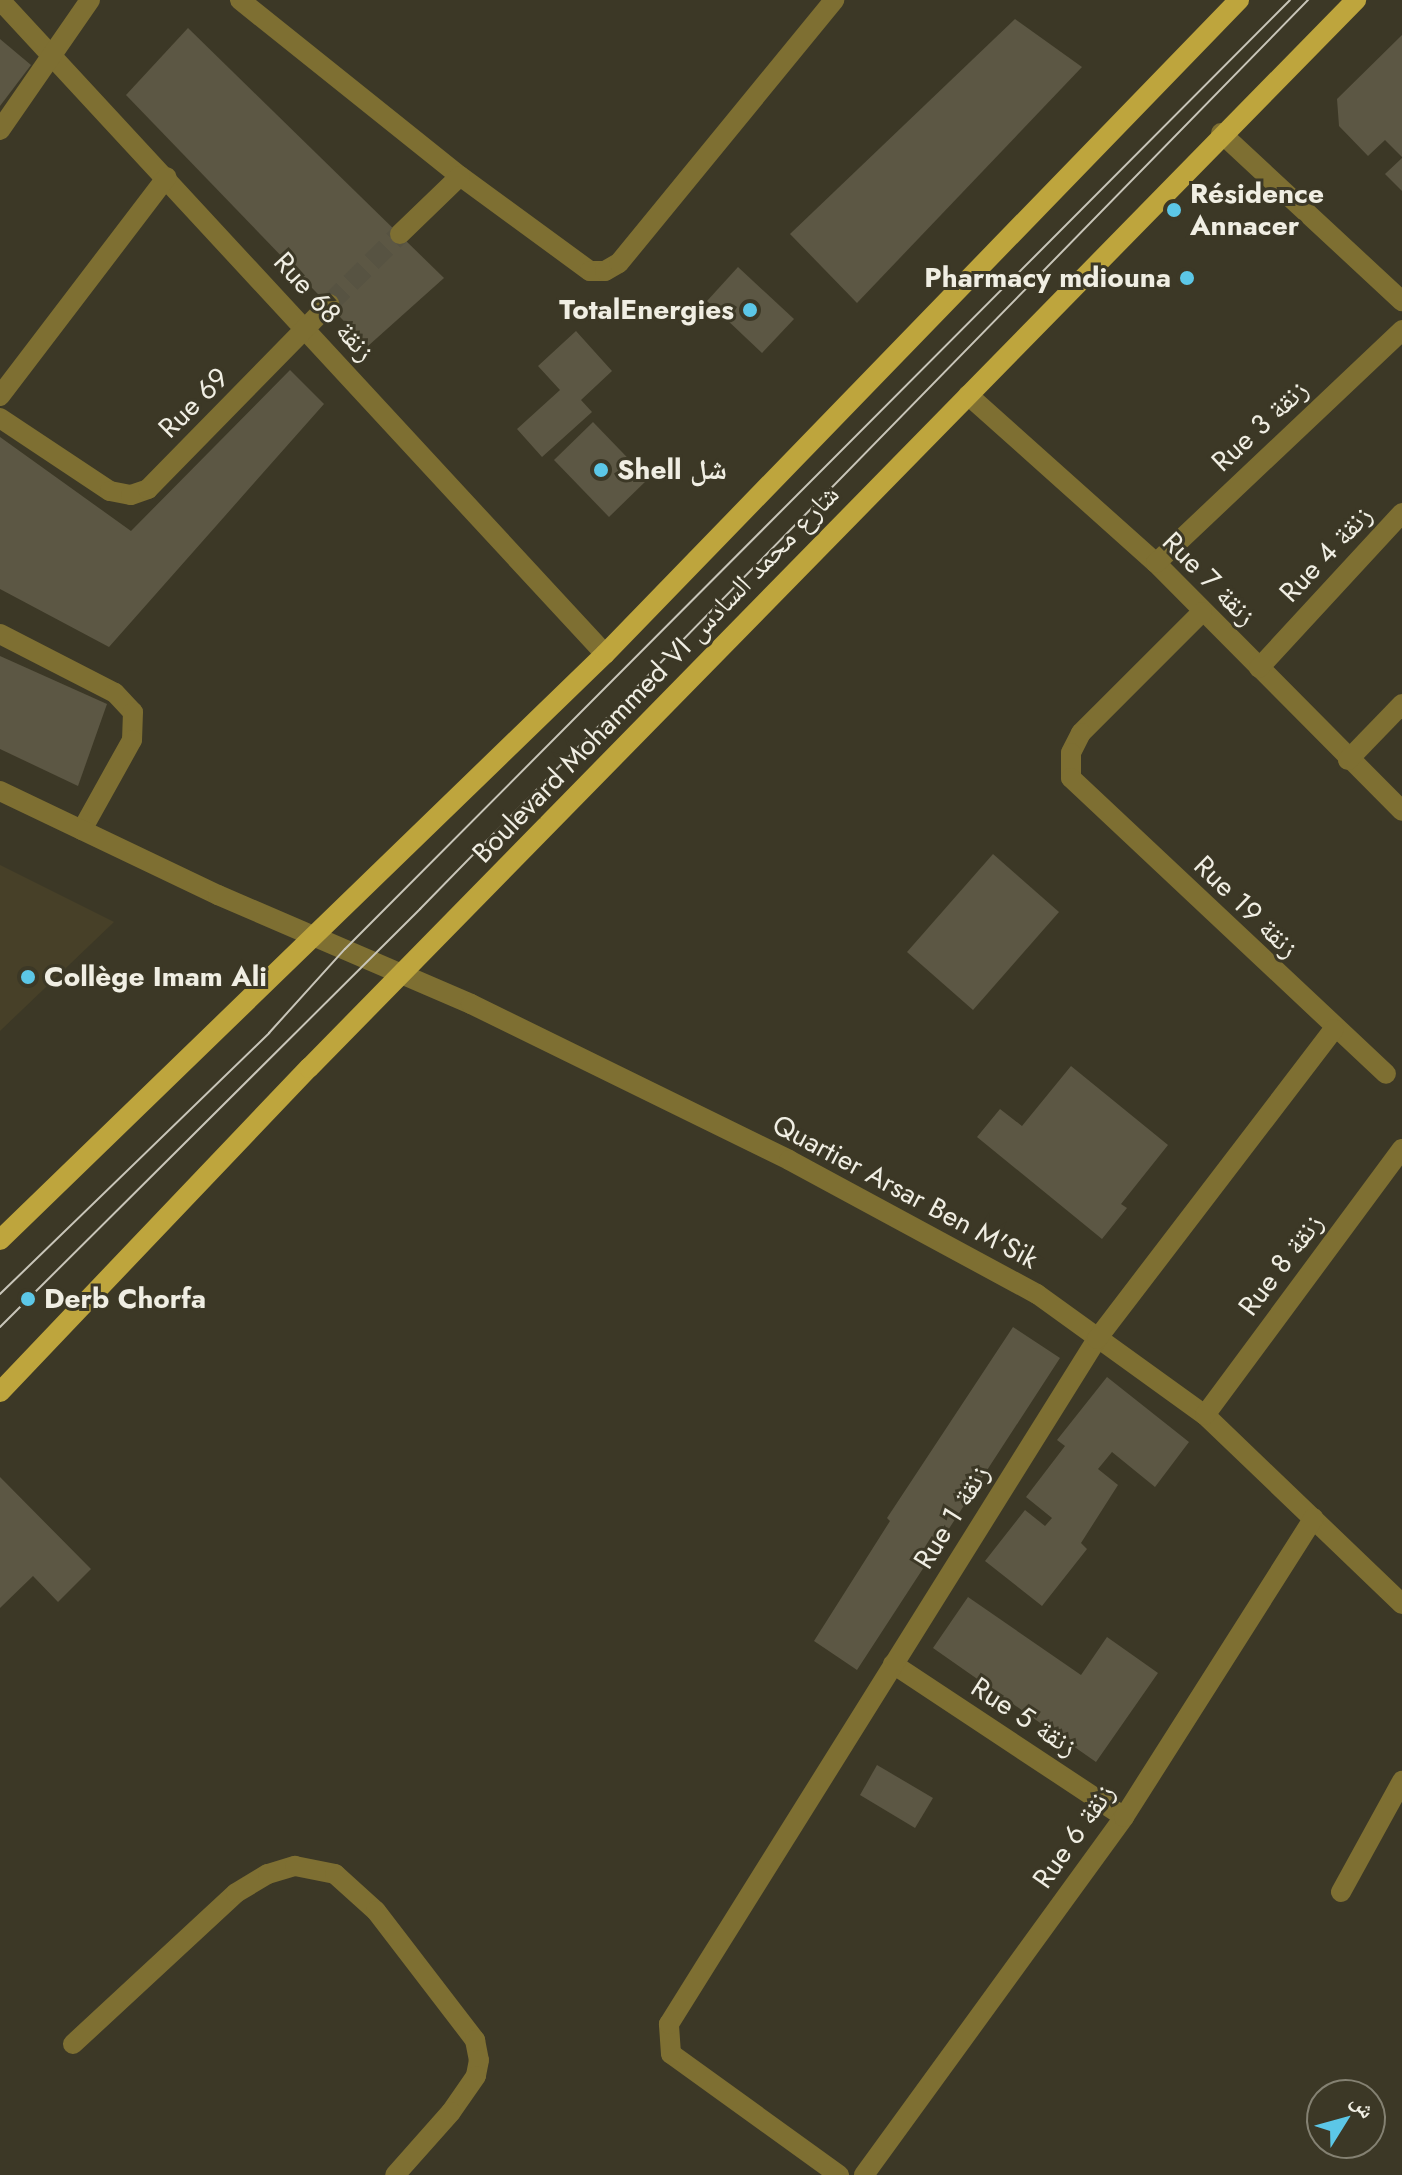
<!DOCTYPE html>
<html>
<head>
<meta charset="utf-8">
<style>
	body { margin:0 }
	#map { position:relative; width:1402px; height:2175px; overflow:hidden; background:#3c3826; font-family:Jost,"Noto Naskh Arabic",sans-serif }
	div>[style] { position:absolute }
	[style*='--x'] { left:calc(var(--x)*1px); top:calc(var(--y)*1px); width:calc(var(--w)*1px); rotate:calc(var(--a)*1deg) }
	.built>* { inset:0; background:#474028 }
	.building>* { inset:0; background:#5c5744 }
	.street-tunnel>* { height:20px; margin-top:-10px; transform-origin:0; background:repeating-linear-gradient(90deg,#575342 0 20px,transparent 0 30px) }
	.street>* { height:20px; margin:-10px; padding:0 10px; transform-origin:10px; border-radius:10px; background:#7e6f32 }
	.primary>* { height:20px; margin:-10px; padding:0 10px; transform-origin:10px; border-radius:10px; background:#bea53d }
	.tram>* { height:2px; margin:-1px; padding:0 1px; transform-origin:1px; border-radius:1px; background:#c8c5b9 }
	.dots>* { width:22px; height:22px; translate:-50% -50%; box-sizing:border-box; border:4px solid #3c3826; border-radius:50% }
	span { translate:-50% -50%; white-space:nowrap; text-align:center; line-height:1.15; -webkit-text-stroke:6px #3c3826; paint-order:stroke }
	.poi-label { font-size:28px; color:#f0eee3; font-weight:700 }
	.left { translate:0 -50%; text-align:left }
	.right { translate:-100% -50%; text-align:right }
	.street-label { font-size:28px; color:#f0eee3 }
	.north { position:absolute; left:1306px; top:2079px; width:80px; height:80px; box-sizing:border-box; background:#3c3826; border:2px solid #848172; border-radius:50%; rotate:53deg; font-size:22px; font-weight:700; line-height:32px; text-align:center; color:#f0eee3 }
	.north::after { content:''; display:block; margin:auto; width:28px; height:36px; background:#5cc7e7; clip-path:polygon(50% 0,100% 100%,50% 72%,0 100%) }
</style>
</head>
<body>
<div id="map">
	<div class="built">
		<i style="clip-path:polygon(0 865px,114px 922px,0 1031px)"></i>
	</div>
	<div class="building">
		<i style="clip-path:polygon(1015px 19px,1082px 67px,857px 303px,790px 234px)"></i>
		<i style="clip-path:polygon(188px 28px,444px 278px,368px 346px,126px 95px)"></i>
		<i style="clip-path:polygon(1402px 35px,1402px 157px,1385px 140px,1368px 156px,1339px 126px,1337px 99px)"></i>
		<i style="clip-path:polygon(0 39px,31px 65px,0 106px)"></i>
		<i style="clip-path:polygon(1402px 158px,1402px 191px,1385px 174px)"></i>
		<i style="clip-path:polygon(738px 267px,794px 319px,762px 353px,707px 301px)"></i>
		<i style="clip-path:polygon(576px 331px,612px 371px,581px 400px,592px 412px,542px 457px,517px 429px,560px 390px,538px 366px)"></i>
		<i style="clip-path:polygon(290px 370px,324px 404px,109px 647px,0 589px,0 437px,131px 531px)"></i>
		<i style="clip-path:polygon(593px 422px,648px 479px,609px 517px,554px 460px)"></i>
		<i style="clip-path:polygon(0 656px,107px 704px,78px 786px,0 749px)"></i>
		<i style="clip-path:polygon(993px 854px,1059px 912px,973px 1010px,907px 952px)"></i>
		<i style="clip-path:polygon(1071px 1066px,1168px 1145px,1121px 1204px,1127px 1208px,1102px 1239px,977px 1137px,1000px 1109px,1022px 1126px)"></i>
		<i style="clip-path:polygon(1013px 1327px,1060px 1358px,857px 1670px,814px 1641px,890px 1521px,887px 1518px)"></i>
		<i style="clip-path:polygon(1107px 1377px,1189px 1442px,1155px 1487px,1112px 1452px,1098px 1469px,1118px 1485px,1081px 1543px,1087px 1549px,1042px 1606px,985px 1561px,1025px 1510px,1045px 1526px,1052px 1518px,1026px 1497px,1065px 1446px,1057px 1440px)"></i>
		<i style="clip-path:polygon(0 1477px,91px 1569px,58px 1602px,33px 1576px,0 1608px)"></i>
		<i style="clip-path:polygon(968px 1597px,1081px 1675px,1107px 1637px,1158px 1673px,1096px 1762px,933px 1648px)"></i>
		<i style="clip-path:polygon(877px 1765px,933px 1798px,915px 1828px,860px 1795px)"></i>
	</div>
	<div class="street-tunnel">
		<i style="--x:329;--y:304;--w:100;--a:-44.6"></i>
	</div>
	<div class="street">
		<i style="--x:0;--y:0;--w:891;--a:47.23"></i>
		<i style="--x:240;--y:0;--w:282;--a:38.7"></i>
		<i style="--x:460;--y:176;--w:161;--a:36.2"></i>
		<i style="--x:590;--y:271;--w:15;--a:0"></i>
		<i style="--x:605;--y:271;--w:16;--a:-30"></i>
		<i style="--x:619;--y:263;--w:340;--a:-50.7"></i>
		<i style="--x:0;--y:130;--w:158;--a:-55.3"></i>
		<i style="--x:1221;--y:133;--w:247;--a:42.9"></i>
		<i style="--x:400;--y:234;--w:83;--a:-44"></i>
		<i style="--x:968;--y:395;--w:252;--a:41.8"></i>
		<i style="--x:1156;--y:563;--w:349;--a:45.2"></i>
		<i style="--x:0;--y:396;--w:275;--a:-52.7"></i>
		<i style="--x:0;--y:418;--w:132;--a:33.6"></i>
		<i style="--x:110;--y:491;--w:21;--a:11"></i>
		<i style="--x:131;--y:495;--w:18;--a:-19"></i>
		<i style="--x:148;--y:489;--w:259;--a:-45.6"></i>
		<i style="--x:1156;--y:563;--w:339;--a:-43.4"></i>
		<i style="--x:1202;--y:612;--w:171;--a:135"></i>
		<i style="--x:1081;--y:733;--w:22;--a:117"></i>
		<i style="--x:1071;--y:753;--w:25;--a:90"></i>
		<i style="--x:1071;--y:778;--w:432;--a:43.2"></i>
		<i style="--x:0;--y:634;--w:129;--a:27.2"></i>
		<i style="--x:115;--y:693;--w:26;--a:47"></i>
		<i style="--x:133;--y:712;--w:28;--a:92"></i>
		<i style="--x:132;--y:740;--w:103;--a:119.1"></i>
		<i style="--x:1259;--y:668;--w:211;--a:-47.3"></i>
		<i style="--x:1348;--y:760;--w:78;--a:-46"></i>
		<i style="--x:0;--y:791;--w:242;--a:25.5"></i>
		<i style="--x:218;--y:895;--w:275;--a:23.3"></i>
		<i style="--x:471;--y:1004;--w:354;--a:26.1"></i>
		<i style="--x:789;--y:1160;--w:282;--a:28.4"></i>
		<i style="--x:1037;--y:1294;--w:207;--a:35.8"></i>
		<i style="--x:1205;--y:1415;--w:273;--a:43.8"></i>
		<i style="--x:1205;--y:1415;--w:331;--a:-53.5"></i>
		<i style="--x:893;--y:1664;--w:277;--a:33.5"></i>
		<i style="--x:1341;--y:1892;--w:127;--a:-61.2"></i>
		<i style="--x:73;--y:2044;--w:222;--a:-42.8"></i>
		<i style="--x:236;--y:1893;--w:37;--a:-31"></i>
		<i style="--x:268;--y:1874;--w:28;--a:-17"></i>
		<i style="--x:295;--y:1866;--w:41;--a:11.3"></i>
		<i style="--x:335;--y:1874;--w:55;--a:42.1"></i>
		<i style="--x:376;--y:1911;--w:163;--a:52.5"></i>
		<i style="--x:475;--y:2040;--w:20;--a:79"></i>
		<i style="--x:479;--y:2060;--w:16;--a:101"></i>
		<i style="--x:476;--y:2076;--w:44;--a:124.8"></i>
		<i style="--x:451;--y:2112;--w:84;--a:131.6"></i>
		<i style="--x:839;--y:2175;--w:207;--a:-144.2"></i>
		<i style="--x:671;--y:2054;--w:30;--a:-94"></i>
		<i style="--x:669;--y:2024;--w:808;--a:-58"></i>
		<i style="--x:1097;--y:1339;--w:390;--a:-52.6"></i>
		<i style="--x:864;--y:2175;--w:442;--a:-54"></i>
		<i style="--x:1124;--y:1817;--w:354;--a:-57.6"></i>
	</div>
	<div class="primary">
		<i style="--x:0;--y:1240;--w:842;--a:-44.09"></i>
		<i style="--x:605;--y:654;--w:911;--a:-45.89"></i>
		<i style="--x:0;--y:1392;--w:448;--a:-46.4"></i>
		<i style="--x:309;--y:1068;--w:1496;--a:-45.57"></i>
	</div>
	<div class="tram">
		<i style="--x:0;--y:1294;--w:375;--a:-44.1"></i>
		<i style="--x:269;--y:1033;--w:113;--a:-47.9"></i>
		<i style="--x:345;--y:949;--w:1339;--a:-45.12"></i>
		<i style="--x:0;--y:1327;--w:593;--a:-44.86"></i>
		<i style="--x:420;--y:909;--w:1271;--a:-45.67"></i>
	</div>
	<div class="dots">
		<i style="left:1174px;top:210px;background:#5cc7e7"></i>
		<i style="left:1187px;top:278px;background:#5cc7e7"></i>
		<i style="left:750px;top:310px;background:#5cc7e7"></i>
		<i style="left:601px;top:470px;background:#5cc7e7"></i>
		<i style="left:28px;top:977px;background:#5cc7e7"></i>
		<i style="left:28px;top:1299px;background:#5cc7e7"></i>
	</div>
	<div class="poi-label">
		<span class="left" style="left:1190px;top:210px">Résidence<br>Annacer</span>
		<span class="right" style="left:1171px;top:278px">Pharmacy mdiouna</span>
		<span class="right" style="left:734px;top:310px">TotalEnergies</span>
		<span class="left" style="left:617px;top:470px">Shell شل</span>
		<span class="left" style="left:44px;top:977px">Collège Imam Ali</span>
		<span class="left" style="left:44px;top:1299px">Derb Chorfa</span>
	</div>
	<div class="street-label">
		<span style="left:324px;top:307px;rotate:48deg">Rue 68 زنقة</span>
		<span style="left:194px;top:403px;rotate:-45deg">Rue 69</span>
		<span style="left:1260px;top:426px;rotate:-43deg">Rue 3 زنقة</span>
		<span style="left:1326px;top:554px;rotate:-47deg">Rue 4 زنقة</span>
		<span style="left:1209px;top:579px;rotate:45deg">Rue 7 زنقة</span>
		<span style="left:656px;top:674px;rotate:-46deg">Boulevard Mohammed VI شارع محمد السادس</span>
		<span style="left:1246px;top:907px;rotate:44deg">Rue 19 زنقة</span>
		<span style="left:905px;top:1192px;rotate:28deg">Quartier Arsar Ben M'Sik</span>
		<span style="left:1281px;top:1265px;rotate:-53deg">Rue 8 زنقة</span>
		<span style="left:952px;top:1517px;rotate:-58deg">Rue 1 زنقة</span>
		<span style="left:1024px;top:1717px;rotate:33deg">Rue 5 زنقة</span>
		<span style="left:1074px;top:1836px;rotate:-55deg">Rue 6 زنقة</span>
	</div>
	<div class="north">ش</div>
</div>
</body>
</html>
